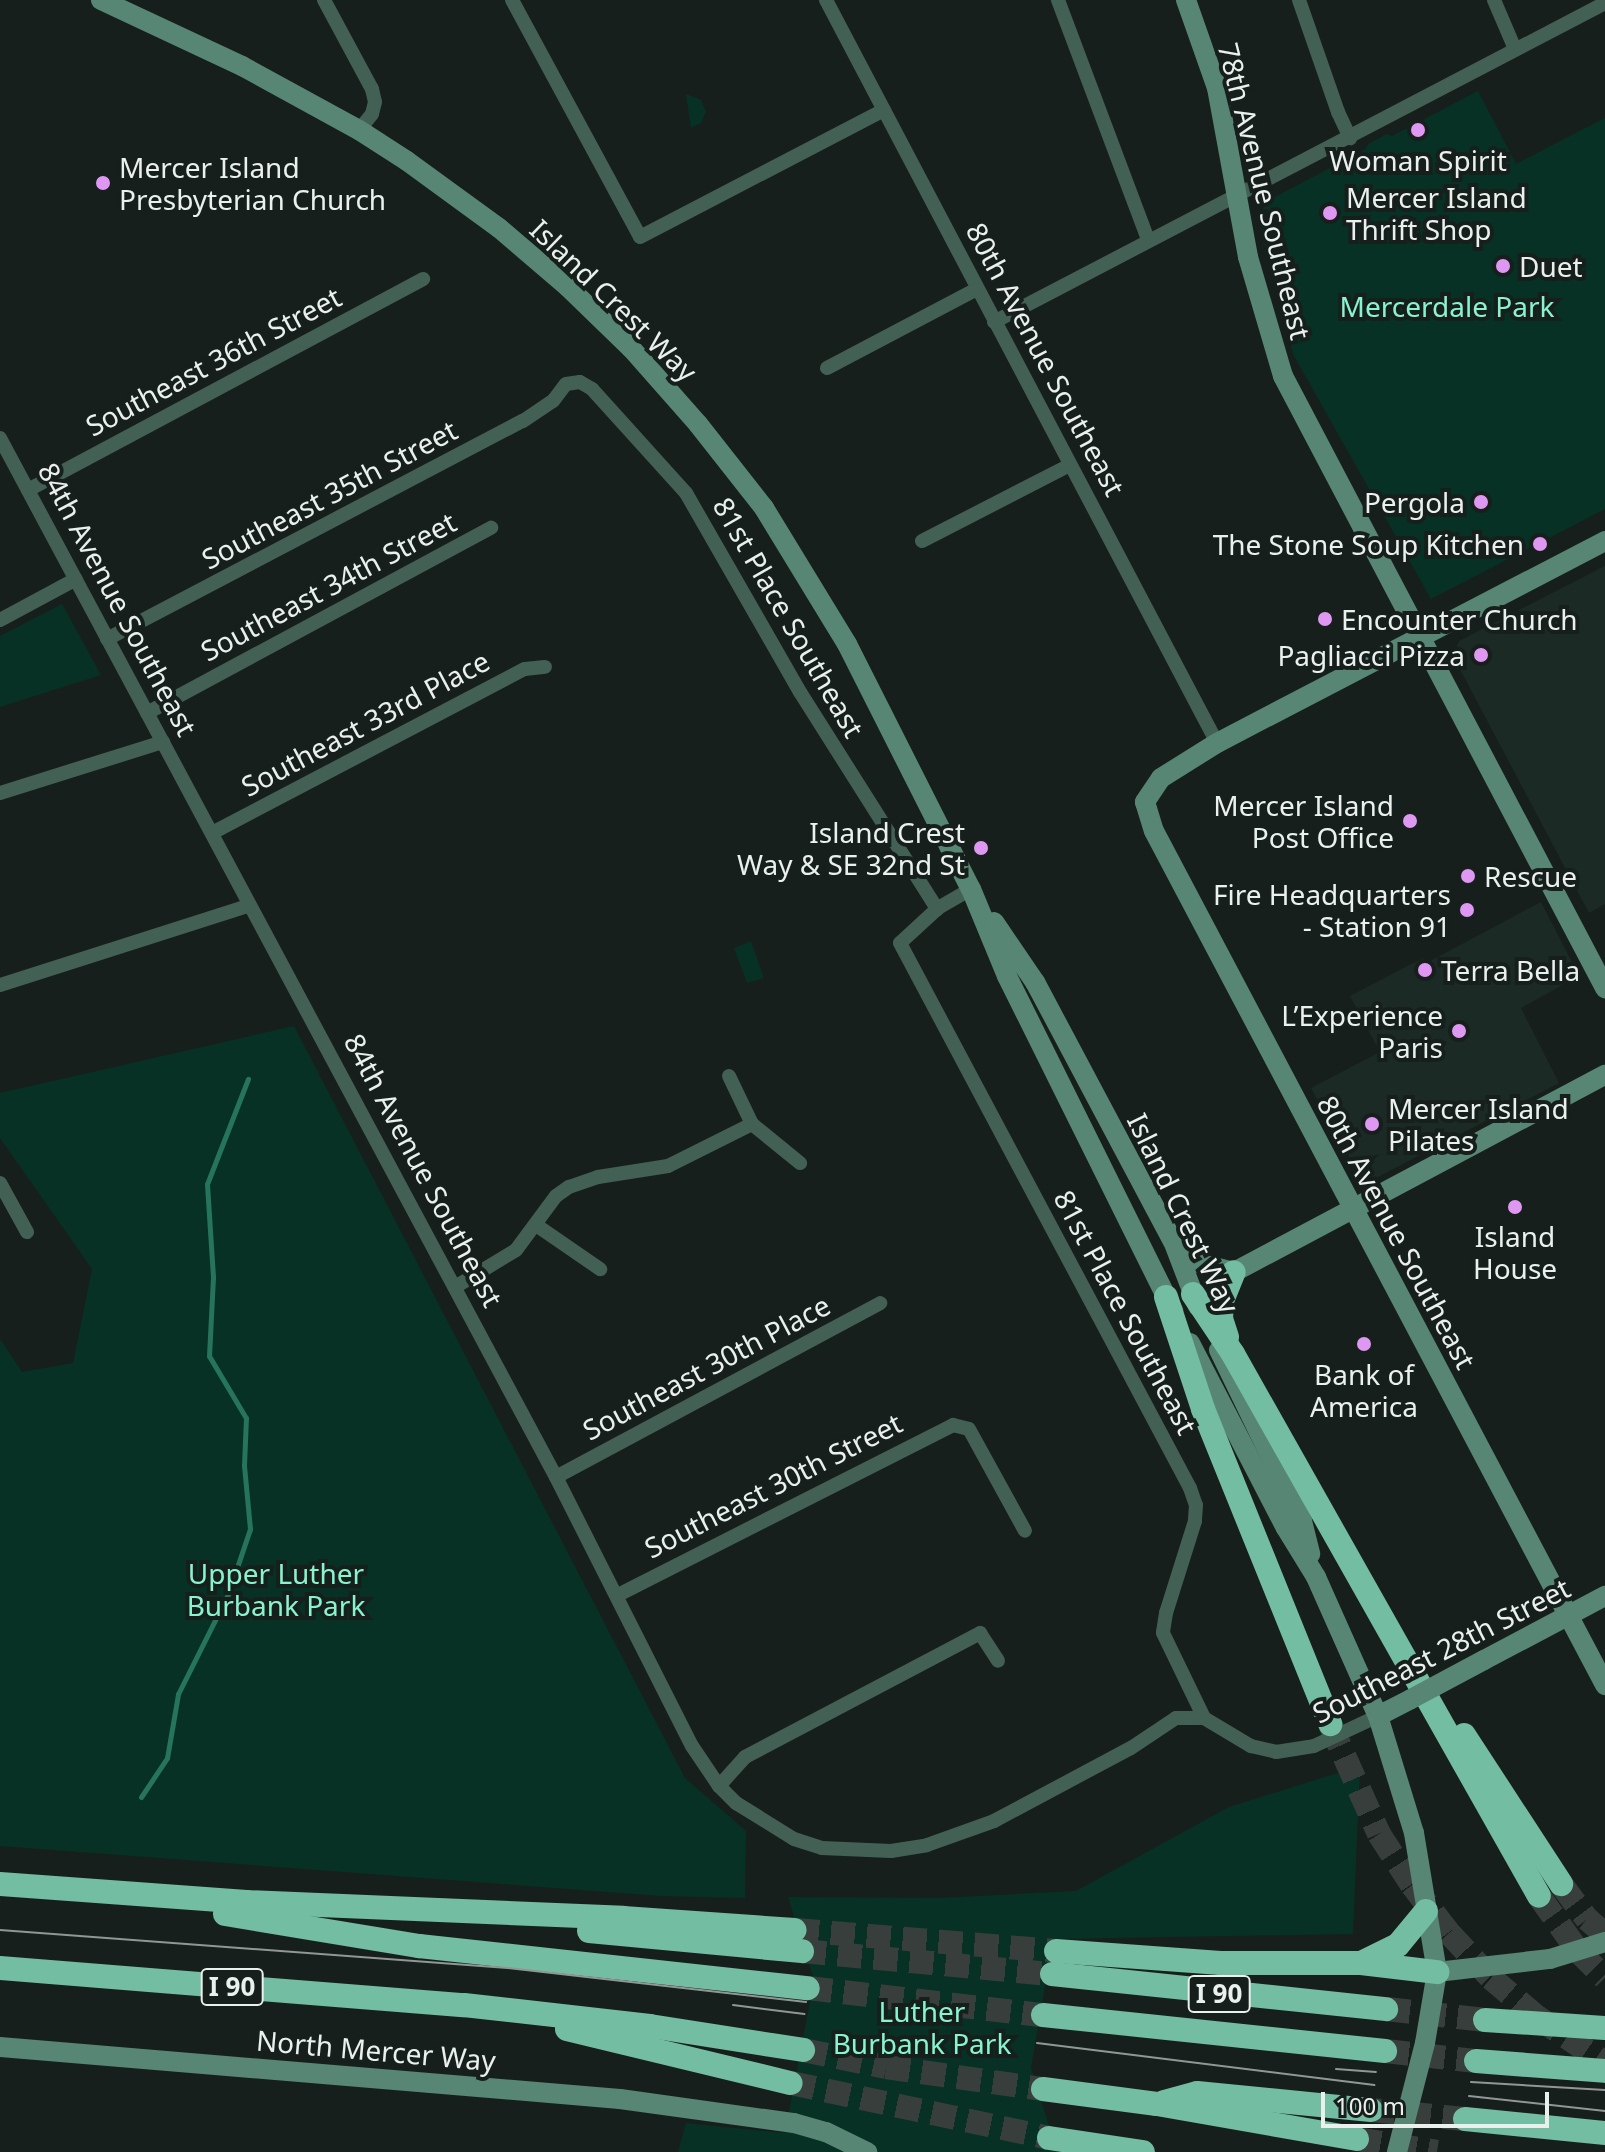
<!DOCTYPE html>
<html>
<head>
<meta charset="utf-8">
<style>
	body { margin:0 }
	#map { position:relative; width:1605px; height:2152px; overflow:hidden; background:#171f1c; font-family:"Noto Sans",sans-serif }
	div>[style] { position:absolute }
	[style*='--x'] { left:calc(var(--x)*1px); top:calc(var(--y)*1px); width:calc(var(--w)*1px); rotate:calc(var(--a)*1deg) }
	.built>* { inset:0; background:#1b2a24 }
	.green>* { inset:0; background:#073125 }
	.stream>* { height:5px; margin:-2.5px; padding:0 2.5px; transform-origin:2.5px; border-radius:2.5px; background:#26745c }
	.highway-tunnel>* { height:24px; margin-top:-12px; transform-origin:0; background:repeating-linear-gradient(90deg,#373e3b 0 24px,transparent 0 36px) }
	.street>* { height:14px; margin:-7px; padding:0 7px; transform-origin:7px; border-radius:7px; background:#436055 }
	.secondary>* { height:20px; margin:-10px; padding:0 10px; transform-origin:10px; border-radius:10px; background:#578674 }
	.highway>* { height:24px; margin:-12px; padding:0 12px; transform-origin:12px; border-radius:12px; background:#73bda2 }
	.tram>* { height:2px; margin:-1px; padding:0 1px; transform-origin:1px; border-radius:1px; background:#909794 }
	.secondary-bridge>* { height:20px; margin:-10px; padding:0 10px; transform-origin:10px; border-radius:10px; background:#578674 }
	.dots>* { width:22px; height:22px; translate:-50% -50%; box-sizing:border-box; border:4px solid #171f1c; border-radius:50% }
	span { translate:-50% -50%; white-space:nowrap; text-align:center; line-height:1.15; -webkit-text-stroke:8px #171f1c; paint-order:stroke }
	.shield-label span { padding:2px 6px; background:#171f1c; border:2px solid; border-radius:6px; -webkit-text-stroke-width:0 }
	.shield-label { font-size:26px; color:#eaf0ed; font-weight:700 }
	.poi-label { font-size:28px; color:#eaf0ed }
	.left { translate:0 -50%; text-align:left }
	.right { translate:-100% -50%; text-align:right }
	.street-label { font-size:28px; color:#eaf0ed }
	.park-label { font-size:28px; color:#87f4ce }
	.scale { position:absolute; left:1321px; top:2092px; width:228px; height:36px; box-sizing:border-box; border:4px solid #eaf0ed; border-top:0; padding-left:10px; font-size:24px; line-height:28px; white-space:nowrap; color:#eaf0ed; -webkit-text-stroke:6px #171f1c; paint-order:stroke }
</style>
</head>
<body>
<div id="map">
	<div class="built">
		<i style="clip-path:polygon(1605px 566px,1605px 904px,1589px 913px,1453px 656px,1459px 641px)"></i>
		<i style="clip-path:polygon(1541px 902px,1579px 976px,1521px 1008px,1559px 1083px,1372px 1180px,1360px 1176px,1311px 1088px,1380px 1052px,1350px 996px,1423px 958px,1430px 961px)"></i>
	</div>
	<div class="green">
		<i style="clip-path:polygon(1478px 91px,1516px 164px,1605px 118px,1605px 509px,1431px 599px,1293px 354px,1258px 219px,1267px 201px,1366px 149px,1368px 144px,1387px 134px,1392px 136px)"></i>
		<i style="clip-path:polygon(686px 94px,701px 100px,706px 112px,701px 123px,691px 128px)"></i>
		<i style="clip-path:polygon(62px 604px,101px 675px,0 707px,0 636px)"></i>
		<i style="clip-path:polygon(751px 941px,764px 978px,747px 983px,734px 948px)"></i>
		<i style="clip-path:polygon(294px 1026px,685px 1778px,746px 1831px,745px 1898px,661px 1896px,0 1846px,0 1339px,22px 1372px,73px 1363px,92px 1269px,0 1138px,0 1093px)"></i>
		<i style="clip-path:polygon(1360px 1766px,1353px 1934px,1053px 1939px,1031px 2068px,1057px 2152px,678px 2152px,686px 2123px,785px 2133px,814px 1980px,788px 1897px,941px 1898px,1076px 1891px,1229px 1807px)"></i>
	</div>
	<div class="stream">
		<i style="--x:141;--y:1797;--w:47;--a:-56.3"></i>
		<i style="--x:167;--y:1758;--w:65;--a:-80.2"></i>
		<i style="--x:178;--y:1694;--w:112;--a:-63.4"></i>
		<i style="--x:228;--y:1594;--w:69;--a:-71.3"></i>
		<i style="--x:250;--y:1529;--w:64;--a:-95.4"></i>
		<i style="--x:244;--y:1465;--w:47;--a:-87.6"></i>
		<i style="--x:246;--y:1418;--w:72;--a:-120.8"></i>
		<i style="--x:209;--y:1356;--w:79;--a:-87.1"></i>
		<i style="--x:213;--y:1277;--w:93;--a:-93.7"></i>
		<i style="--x:207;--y:1184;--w:113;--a:-68.7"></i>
	</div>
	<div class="highway-tunnel">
		<i style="--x:1330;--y:1724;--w:120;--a:66"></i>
		<i style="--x:1379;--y:1834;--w:61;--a:57.1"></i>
		<i style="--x:1412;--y:1885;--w:61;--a:52.4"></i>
		<i style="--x:1449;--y:1933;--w:62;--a:47"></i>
		<i style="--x:1491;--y:1978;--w:60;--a:40.3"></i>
		<i style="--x:1537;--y:2017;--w:82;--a:34.1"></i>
		<i style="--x:1561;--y:1884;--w:44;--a:53.4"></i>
		<i style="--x:1587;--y:1919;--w:23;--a:40"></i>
		<i style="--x:1539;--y:1896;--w:67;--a:54.7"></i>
		<i style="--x:1578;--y:1951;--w:38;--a:45"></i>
		<i style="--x:795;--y:1930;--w:262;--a:4.6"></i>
		<i style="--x:802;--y:1951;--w:251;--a:5.3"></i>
		<i style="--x:808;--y:1988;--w:237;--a:6.6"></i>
		<i style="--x:1386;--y:2009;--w:100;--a:6.3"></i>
		<i style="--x:803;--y:2050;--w:85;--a:11.6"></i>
		<i style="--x:886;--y:2067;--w:159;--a:8"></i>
		<i style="--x:1385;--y:2051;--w:92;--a:6.3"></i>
		<i style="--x:791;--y:2083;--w:264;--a:12"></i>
		<i style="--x:1371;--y:2110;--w:94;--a:5.5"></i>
		<i style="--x:1357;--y:2139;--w:81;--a:9.2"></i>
	</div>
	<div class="street">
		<i style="--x:324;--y:0;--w:101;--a:61.7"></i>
		<i style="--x:372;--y:89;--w:13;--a:77"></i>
		<i style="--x:375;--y:102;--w:12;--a:104"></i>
		<i style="--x:372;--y:114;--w:21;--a:129"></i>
		<i style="--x:512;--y:0;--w:269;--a:61.6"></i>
		<i style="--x:640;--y:237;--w:275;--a:-27.5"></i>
		<i style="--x:826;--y:0;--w:840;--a:62.24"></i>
		<i style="--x:1058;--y:0;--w:256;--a:69.4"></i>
		<i style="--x:1299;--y:0;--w:119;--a:70.8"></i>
		<i style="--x:1338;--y:112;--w:29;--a:65"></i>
		<i style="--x:1494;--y:0;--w:53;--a:66.8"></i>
		<i style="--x:994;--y:322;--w:689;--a:-27.57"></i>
		<i style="--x:827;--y:368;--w:170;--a:-27.8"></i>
		<i style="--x:0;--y:438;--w:1178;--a:61.85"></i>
		<i style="--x:556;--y:1477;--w:301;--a:63.2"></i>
		<i style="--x:692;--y:1746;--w:48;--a:56"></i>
		<i style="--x:719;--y:1786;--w:24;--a:45"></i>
		<i style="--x:736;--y:1803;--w:68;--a:31.8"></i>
		<i style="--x:794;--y:1839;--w:29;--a:18"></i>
		<i style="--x:822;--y:1848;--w:69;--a:2.5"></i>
		<i style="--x:891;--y:1851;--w:36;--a:-9"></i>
		<i style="--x:927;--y:1845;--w:71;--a:-19.7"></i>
		<i style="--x:994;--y:1821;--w:155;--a:-28.1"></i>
		<i style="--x:1131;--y:1748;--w:54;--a:-33.7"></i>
		<i style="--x:1176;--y:1718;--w:28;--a:0"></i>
		<i style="--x:1204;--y:1718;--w:55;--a:30.8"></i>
		<i style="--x:1251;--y:1746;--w:26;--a:13"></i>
		<i style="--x:1276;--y:1752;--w:38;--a:-9"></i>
		<i style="--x:1314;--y:1746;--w:71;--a:-25.1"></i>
		<i style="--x:28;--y:490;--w:448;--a:-28.1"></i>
		<i style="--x:922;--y:541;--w:166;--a:-27.2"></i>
		<i style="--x:0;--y:620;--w:86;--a:-28.3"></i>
		<i style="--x:107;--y:639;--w:470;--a:-27.7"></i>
		<i style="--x:523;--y:421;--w:36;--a:-34"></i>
		<i style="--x:553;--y:401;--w:21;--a:-53"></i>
		<i style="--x:566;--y:384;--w:14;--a:-8"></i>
		<i style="--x:580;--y:382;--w:14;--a:30"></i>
		<i style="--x:592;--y:389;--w:140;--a:47.9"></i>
		<i style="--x:686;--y:493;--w:229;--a:60.2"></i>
		<i style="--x:800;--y:692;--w:257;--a:57.7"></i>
		<i style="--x:147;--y:713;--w:391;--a:-28.3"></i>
		<i style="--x:0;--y:793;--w:171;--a:-17.4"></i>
		<i style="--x:212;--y:833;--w:353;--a:-27.7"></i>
		<i style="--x:525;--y:669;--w:20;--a:-6"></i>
		<i style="--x:971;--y:889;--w:39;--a:150"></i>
		<i style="--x:937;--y:909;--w:50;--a:137.4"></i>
		<i style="--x:900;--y:943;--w:617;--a:61.98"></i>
		<i style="--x:1190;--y:1488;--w:18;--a:71"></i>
		<i style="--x:1196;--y:1505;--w:16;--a:94"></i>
		<i style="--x:1195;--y:1521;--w:96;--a:107.5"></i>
		<i style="--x:1166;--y:1613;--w:20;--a:99"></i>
		<i style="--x:1163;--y:1633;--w:94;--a:64.2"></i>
		<i style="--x:0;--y:985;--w:262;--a:-17.7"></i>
		<i style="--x:729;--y:1076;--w:53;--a:64.4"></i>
		<i style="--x:752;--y:1124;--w:62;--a:39.1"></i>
		<i style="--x:0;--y:1183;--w:56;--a:61.1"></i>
		<i style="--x:536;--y:1225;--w:78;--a:34.5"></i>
		<i style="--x:455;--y:1287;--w:71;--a:-31.2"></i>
		<i style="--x:516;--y:1250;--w:67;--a:-53.5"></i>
		<i style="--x:556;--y:1196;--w:16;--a:-35"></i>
		<i style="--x:569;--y:1187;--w:31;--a:-19"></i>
		<i style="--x:598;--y:1177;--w:71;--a:-8.9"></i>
		<i style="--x:668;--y:1166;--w:94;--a:-26.6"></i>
		<i style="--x:556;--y:1477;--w:368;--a:-28.2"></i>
		<i style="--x:618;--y:1595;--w:376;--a:-26.9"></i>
		<i style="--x:953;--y:1425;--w:16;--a:14"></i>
		<i style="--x:969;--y:1429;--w:116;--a:61.2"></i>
		<i style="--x:719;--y:1786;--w:39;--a:-48"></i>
		<i style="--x:745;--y:1757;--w:266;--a:-27.8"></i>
		<i style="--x:980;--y:1633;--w:33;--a:57"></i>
	</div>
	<div class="secondary">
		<i style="--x:101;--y:0;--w:156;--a:25.1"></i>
		<i style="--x:242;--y:66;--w:133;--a:28.7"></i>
		<i style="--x:359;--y:130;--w:57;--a:32.9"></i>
		<i style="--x:407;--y:161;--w:114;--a:36.1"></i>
		<i style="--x:499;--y:228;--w:91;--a:40.5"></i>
		<i style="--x:568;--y:287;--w:88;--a:44.1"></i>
		<i style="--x:631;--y:348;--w:101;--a:48.6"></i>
		<i style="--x:698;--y:424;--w:107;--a:51.8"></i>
		<i style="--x:764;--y:508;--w:159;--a:58.6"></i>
		<i style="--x:847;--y:644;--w:275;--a:63.2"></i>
		<i style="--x:971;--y:889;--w:94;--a:67.5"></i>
		<i style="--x:1007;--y:976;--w:374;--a:63.6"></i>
		<i style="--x:1186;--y:0;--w:93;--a:70.6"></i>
		<i style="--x:1217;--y:88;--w:172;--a:79.6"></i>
		<i style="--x:1248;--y:257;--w:124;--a:73.6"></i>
		<i style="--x:1283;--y:376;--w:692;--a:62.25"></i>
		<i style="--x:1605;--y:541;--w:437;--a:152.5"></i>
		<i style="--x:1217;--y:743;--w:66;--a:148"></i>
		<i style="--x:1161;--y:778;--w:29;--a:124"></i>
		<i style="--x:1145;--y:802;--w:30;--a:73"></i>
		<i style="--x:1154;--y:831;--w:966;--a:62.16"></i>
		<i style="--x:994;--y:922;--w:73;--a:55.7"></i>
		<i style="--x:1035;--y:982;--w:293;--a:62"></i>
		<i style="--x:1173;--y:1241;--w:70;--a:69"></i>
		<i style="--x:1178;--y:1246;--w:23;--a:45"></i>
		<i style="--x:1194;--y:1262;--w:41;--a:14"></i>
		<i style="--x:1234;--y:1272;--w:420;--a:-28"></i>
		<i style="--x:1190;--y:1343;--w:208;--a:62.6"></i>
		<i style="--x:1286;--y:1528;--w:57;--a:58.5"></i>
		<i style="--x:1316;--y:1577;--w:152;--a:66"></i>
		<i style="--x:1378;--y:1716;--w:122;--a:72.9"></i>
		<i style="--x:1414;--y:1833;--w:141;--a:80.6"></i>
		<i style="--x:1437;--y:1972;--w:72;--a:99.6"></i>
		<i style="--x:1425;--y:2043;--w:113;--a:104.4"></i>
		<i style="--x:1219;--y:1350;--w:190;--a:64.1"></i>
		<i style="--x:1302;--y:1521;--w:34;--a:76"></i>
		<i style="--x:1484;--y:1660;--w:137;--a:-27.9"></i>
		<i style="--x:1378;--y:1716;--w:37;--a:-27"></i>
		<i style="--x:1437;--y:1972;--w:114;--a:-6.6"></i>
		<i style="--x:1550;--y:1959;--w:58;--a:-17.2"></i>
		<i style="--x:0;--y:2047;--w:622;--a:4.79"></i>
		<i style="--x:620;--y:2099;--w:176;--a:7.9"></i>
		<i style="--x:794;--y:2123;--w:33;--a:16"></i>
		<i style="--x:826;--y:2132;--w:46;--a:26"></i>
	</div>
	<div class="highway">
		<i style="--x:1193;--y:1294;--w:72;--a:56.3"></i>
		<i style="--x:1233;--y:1354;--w:622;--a:60.55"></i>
		<i style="--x:1166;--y:1297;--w:118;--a:71.7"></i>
		<i style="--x:1203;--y:1409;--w:340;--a:68"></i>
		<i style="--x:1227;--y:1337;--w:19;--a:-108"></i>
		<i style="--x:1221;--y:1319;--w:18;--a:-87"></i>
		<i style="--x:1222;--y:1301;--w:31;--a:-68"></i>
		<i style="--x:1464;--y:1735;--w:178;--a:56.9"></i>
		<i style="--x:0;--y:1884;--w:247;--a:4.2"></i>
		<i style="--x:246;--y:1902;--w:377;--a:2.4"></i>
		<i style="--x:623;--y:1918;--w:172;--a:4"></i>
		<i style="--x:225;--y:1914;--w:197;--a:9.4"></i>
		<i style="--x:419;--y:1946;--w:391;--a:6.2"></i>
		<i style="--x:589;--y:1931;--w:214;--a:5.4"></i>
		<i style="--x:1056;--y:1951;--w:165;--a:4.2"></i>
		<i style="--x:1221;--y:1963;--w:140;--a:0"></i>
		<i style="--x:1361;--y:1963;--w:77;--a:6.8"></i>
		<i style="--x:1363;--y:1962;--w:39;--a:-26"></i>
		<i style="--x:1398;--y:1945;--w:44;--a:-50.5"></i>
		<i style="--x:0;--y:1968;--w:465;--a:4.6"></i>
		<i style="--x:464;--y:2005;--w:187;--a:6.4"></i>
		<i style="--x:650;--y:2026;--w:155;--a:8.9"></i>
		<i style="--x:1052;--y:1974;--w:336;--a:6"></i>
		<i style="--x:1043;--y:2015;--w:344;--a:6"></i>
		<i style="--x:1485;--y:2020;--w:120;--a:3.8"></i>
		<i style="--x:567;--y:2029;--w:230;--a:13.6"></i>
		<i style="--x:1476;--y:2061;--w:129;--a:4.4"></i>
		<i style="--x:1043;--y:2089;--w:115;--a:7.5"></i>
		<i style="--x:1157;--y:2104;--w:203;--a:9.9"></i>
		<i style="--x:1164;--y:2102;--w:34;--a:-15"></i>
		<i style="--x:1197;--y:2093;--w:175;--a:5.6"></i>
		<i style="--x:1465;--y:2119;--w:141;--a:5.7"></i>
		<i style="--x:1049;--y:2138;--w:95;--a:8.5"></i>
	</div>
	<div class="tram">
		<i style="--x:0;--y:1930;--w:509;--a:4.28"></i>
		<i style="--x:508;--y:1968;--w:300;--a:6.5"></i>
		<i style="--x:733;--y:2005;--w:72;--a:7.2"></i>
		<i style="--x:1037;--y:2043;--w:340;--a:7.1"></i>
		<i style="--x:1336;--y:2069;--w:40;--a:4.3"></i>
		<i style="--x:1471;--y:2082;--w:134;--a:3.4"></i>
		<i style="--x:1469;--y:2096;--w:137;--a:6.3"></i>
	</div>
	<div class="secondary-bridge">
		<i style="--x:1411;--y:1699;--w:83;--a:-28.1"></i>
	</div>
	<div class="dots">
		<i style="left:1418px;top:130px;background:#df98f2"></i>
		<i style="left:103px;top:183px;background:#df98f2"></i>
		<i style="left:1330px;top:213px;background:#df98f2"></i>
		<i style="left:1503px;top:266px;background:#df98f2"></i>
		<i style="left:1481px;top:502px;background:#df98f2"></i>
		<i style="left:1540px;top:544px;background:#df98f2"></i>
		<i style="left:1325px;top:619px;background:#df98f2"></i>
		<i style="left:1481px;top:655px;background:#df98f2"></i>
		<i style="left:1410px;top:821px;background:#df98f2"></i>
		<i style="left:981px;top:848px;background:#df98f2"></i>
		<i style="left:1468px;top:876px;background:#df98f2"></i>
		<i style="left:1467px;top:910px;background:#df98f2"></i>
		<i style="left:1425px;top:970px;background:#df98f2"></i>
		<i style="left:1459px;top:1031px;background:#df98f2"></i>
		<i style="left:1372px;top:1124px;background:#df98f2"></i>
		<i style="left:1515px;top:1207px;background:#df98f2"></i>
		<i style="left:1364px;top:1344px;background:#df98f2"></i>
	</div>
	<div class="shield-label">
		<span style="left:232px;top:1987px">I 90</span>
		<span style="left:1219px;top:1994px">I 90</span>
	</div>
	<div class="poi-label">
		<span style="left:1418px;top:160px">Woman Spirit</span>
		<span class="left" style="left:119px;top:183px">Mercer Island<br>Presbyterian Church</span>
		<span class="left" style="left:1346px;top:213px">Mercer Island<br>Thrift Shop</span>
		<span class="left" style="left:1519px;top:266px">Duet</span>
		<span class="right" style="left:1465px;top:502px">Pergola</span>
		<span class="right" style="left:1524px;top:544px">The Stone Soup Kitchen</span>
		<span class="left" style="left:1341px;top:619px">Encounter Church</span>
		<span class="right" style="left:1465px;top:655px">Pagliacci Pizza</span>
		<span class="right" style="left:1394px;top:821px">Mercer Island<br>Post Office</span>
		<span class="right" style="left:965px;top:848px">Island Crest<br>Way &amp; SE 32nd St</span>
		<span class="left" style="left:1484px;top:876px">Rescue</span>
		<span class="right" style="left:1451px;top:910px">Fire Headquarters<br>- Station 91</span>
		<span class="left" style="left:1441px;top:970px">Terra Bella</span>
		<span class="right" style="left:1443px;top:1031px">L’Experience<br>Paris</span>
		<span class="left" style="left:1388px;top:1124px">Mercer Island<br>Pilates</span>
		<span style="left:1515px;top:1252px">Island<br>House</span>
		<span style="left:1364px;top:1390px">Bank of<br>America</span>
	</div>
	<div class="street-label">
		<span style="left:1265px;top:191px;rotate:76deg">78th Avenue Southeast</span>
		<span style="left:614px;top:300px;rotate:44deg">Island Crest Way</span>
		<span style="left:1046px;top:359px;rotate:62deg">80th Avenue Southeast</span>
		<span style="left:213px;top:361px;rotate:-28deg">Southeast 36th Street</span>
		<span style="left:329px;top:494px;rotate:-28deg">Southeast 35th Street</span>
		<span style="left:328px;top:586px;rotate:-28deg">Southeast 34th Street</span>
		<span style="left:118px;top:599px;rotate:62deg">84th Avenue Southeast</span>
		<span style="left:789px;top:617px;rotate:60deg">81st Place Southeast</span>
		<span style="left:365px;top:723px;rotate:-28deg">Southeast 33rd Place</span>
		<span style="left:424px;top:1170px;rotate:62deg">84th Avenue Southeast</span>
		<span style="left:1184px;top:1213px;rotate:64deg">Island Crest Way</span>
		<span style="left:1397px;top:1232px;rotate:62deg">80th Avenue Southeast</span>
		<span style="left:1126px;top:1312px;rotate:62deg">81st Place Southeast</span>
		<span style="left:706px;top:1367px;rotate:-28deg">Southeast 30th Place</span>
		<span style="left:773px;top:1485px;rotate:-27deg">Southeast 30th Street</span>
		<span style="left:1441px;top:1650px;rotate:-27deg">Southeast 28th Street</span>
		<span style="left:376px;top:2050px;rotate:5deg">North Mercer Way</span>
	</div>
	<div class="park-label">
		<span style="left:1447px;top:306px">Mercerdale Park</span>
		<span style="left:276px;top:1589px">Upper Luther<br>Burbank Park</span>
		<span style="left:922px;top:2027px">Luther<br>Burbank Park</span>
	</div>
	<div class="scale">100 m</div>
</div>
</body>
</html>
